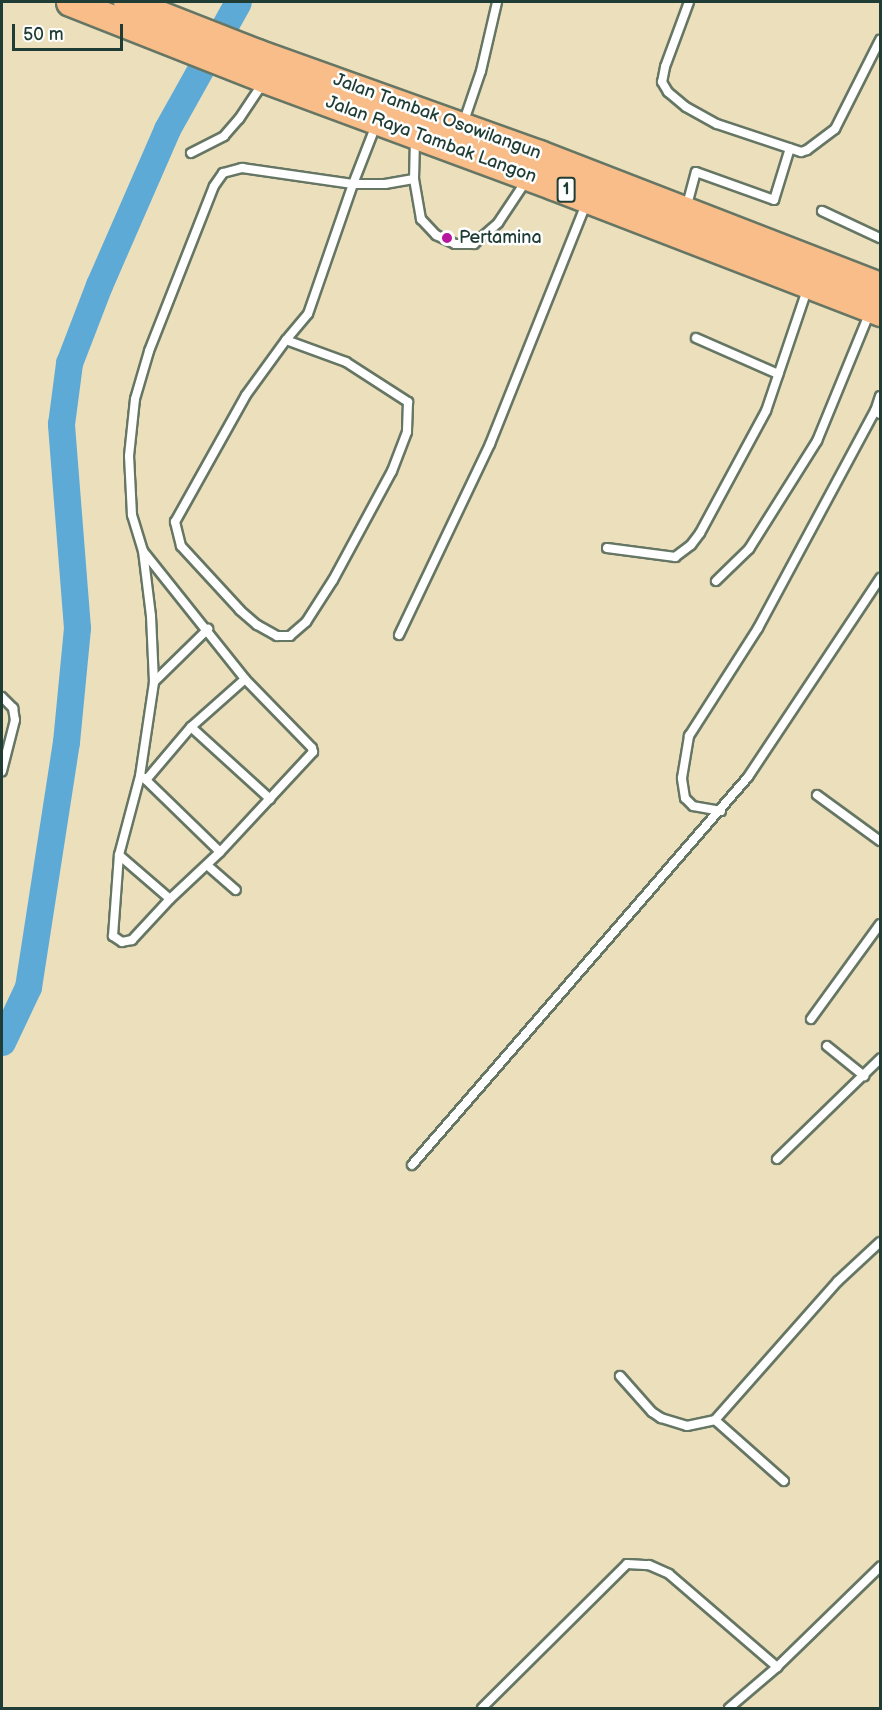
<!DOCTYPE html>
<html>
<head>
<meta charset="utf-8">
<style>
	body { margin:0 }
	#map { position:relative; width:882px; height:1710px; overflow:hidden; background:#ebdfbc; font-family:"Balsamiq Sans",sans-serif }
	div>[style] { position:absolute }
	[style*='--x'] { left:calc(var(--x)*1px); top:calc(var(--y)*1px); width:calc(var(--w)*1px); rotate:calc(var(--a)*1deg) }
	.river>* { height:27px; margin:-13.5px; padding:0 13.5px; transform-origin:13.5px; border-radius:13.5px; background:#5eaad7 }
	.roads { filter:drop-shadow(2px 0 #667664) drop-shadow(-2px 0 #667664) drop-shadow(0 2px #667664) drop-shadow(0 -2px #667664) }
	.lane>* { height:8px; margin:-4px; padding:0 4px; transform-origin:4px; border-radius:4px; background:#fff }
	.highway>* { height:27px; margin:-13.5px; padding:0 13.5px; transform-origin:13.5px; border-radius:13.5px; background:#f8bd88 }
	.dots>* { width:16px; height:16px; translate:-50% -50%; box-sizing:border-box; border:3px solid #fff; border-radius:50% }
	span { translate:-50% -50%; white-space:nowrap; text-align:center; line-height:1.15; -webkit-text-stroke:5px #fff; paint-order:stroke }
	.shield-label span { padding:2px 4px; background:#fff; border:2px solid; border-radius:4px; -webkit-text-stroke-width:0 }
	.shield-label { font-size:16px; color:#1f3d34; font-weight:700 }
	.street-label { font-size:18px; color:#1f3d34 }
	.poi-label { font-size:18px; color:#1f3d34 }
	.left { translate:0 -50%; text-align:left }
	.frame { position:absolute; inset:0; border:3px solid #1f3d34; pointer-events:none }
	.scale { position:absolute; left:12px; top:24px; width:111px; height:27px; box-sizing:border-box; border:3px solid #1f3d34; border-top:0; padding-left:8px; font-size:18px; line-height:21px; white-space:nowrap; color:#1f3d34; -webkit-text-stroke:4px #fff; paint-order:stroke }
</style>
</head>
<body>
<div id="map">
	<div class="river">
		<i style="--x:2;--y:1042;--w:61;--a:-64.7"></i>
		<i style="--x:28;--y:987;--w:248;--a:-81.2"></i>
		<i style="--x:66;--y:742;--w:115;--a:-84.5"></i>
		<i style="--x:77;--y:628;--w:205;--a:-94.5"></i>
		<i style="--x:61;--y:424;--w:62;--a:-82.5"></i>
		<i style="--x:69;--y:363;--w:84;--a:-69"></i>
		<i style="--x:99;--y:285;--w:170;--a:-66.4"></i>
		<i style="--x:167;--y:129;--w:145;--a:-60.8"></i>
	</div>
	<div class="roads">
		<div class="lane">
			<i style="--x:689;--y:2;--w:69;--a:110.3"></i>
			<i style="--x:665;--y:67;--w:15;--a:101"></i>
			<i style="--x:662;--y:82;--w:12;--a:59"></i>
			<i style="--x:668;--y:92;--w:23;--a:40"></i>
			<i style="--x:686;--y:107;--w:35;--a:29"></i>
			<i style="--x:717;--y:124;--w:89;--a:18.4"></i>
			<i style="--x:801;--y:152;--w:6;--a:-18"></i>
			<i style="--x:807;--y:150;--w:35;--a:-37"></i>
			<i style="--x:835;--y:129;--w:100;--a:-63.2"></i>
			<i style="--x:464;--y:121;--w:53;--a:-71.2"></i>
			<i style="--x:481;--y:71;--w:71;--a:-76.9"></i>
			<i style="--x:415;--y:139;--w:40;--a:91.4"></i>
			<i style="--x:414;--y:179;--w:41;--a:80.1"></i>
			<i style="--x:421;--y:219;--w:22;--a:47"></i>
			<i style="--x:436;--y:235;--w:21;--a:25"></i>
			<i style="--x:455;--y:244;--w:19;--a:0"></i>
			<i style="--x:474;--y:244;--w:32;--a:-41"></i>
			<i style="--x:498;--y:223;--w:50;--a:-56.3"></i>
			<i style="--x:191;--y:153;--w:37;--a:-27"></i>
			<i style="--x:224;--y:136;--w:23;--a:-49"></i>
			<i style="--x:239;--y:119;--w:43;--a:-56.3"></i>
			<i style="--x:687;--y:205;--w:34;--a:-75"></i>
			<i style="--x:696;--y:172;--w:83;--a:19.7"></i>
			<i style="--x:774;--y:200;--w:54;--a:-72.9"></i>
			<i style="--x:822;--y:211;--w:64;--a:25"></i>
			<i style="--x:696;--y:338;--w:90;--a:23.7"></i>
			<i style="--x:286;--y:340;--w:64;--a:20.1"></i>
			<i style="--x:346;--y:362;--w:74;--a:32.8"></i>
			<i style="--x:408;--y:402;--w:30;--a:92"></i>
			<i style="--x:407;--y:432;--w:42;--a:111"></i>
			<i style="--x:392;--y:471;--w:124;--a:118.4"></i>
			<i style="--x:333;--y:580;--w:50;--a:122.7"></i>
			<i style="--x:306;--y:622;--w:21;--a:139"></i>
			<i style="--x:290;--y:636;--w:13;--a:180"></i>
			<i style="--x:277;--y:636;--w:23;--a:-151"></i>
			<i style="--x:257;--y:625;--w:23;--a:-139"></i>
			<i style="--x:240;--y:610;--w:87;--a:-132.7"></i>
			<i style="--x:181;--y:546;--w:25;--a:-104"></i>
			<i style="--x:175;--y:522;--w:145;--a:-60.8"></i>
			<i style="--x:246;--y:395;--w:68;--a:-54"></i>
			<i style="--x:286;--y:340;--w:34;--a:-50"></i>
			<i style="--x:308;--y:314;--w:138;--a:-70.9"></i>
			<i style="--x:353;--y:184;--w:32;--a:0"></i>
			<i style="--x:385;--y:184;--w:29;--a:-10"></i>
			<i style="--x:880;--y:396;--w:16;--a:108"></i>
			<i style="--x:875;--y:411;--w:6;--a:31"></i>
			<i style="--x:607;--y:548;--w:69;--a:7.5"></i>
			<i style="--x:675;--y:557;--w:20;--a:-37"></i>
			<i style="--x:691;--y:545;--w:15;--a:-53"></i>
			<i style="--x:700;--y:533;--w:139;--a:-61.6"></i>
			<i style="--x:766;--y:411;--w:128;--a:-71.3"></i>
			<i style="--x:143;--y:551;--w:164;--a:51.4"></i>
			<i style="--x:245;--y:679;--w:96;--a:45.8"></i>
			<i style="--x:312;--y:748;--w:4;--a:76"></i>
			<i style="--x:313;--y:752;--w:137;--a:132.9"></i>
			<i style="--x:220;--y:852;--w:69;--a:136.8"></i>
			<i style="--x:170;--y:899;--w:56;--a:132.8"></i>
			<i style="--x:132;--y:940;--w:10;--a:169"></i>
			<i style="--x:122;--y:942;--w:11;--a:-146"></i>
			<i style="--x:113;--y:936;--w:81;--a:-85.8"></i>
			<i style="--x:119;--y:855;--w:82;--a:-75.1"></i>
			<i style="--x:140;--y:776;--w:95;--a:-81.5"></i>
			<i style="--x:154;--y:682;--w:66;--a:-92.6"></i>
			<i style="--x:151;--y:616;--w:65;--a:-97"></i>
			<i style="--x:143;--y:551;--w:38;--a:-107"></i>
			<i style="--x:132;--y:515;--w:59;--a:-92.9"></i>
			<i style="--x:129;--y:456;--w:57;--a:-84"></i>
			<i style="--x:135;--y:399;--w:50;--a:-73.7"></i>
			<i style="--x:149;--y:351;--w:177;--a:-68.5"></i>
			<i style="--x:214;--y:186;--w:16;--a:-55"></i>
			<i style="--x:223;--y:173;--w:20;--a:-15"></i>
			<i style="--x:242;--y:168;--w:112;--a:8.2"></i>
			<i style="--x:353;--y:184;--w:63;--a:-68.7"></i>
			<i style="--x:716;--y:581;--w:46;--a:-44.1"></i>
			<i style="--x:749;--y:549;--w:128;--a:-57.8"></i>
			<i style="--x:817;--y:441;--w:139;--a:-67.7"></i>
			<i style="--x:399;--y:635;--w:212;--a:-64.5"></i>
			<i style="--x:490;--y:444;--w:261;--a:-68.2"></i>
			<i style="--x:154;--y:682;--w:76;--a:-44.5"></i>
			<i style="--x:2;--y:697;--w:16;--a:45"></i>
			<i style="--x:13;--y:708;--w:12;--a:81"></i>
			<i style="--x:15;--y:720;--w:53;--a:104.3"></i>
			<i style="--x:191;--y:727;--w:107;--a:42.3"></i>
			<i style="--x:144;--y:778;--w:106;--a:44.2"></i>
			<i style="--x:146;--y:780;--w:70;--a:-49.7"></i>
			<i style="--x:191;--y:727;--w:72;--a:-41.6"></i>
			<i style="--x:817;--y:795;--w:78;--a:36.1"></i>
			<i style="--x:721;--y:811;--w:28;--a:-170"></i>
			<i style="--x:693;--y:806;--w:11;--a:-135"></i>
			<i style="--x:685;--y:798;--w:20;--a:-99"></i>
			<i style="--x:682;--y:778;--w:43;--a:-80.5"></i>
			<i style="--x:689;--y:736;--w:128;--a:-57.4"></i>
			<i style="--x:758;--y:628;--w:247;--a:-61.7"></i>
			<i style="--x:119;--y:855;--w:67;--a:40.8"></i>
			<i style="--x:207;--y:865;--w:38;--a:41"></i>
			<i style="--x:811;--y:1019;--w:117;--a:-54"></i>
			<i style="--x:827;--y:1046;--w:48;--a:39"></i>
			<i style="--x:777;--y:1159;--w:144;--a:-44.2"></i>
			<i style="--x:412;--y:1165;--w:513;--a:-49.11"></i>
			<i style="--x:748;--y:777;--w:239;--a:-56.4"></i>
			<i style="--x:620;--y:1376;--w:48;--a:48.4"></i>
			<i style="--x:652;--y:1412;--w:11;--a:34"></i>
			<i style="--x:661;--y:1418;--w:27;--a:17"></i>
			<i style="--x:687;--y:1426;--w:29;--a:-12"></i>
			<i style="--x:715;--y:1420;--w:186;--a:-48.5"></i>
			<i style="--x:838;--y:1281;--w:57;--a:-42.9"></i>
			<i style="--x:715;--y:1420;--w:92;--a:41.5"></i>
			<i style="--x:482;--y:1708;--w:204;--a:-44.8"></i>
			<i style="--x:627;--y:1564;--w:22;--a:3"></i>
			<i style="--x:649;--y:1565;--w:22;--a:24"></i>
			<i style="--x:669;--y:1574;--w:143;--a:40.7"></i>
			<i style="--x:729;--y:1708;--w:63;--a:-40.5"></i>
			<i style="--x:777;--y:1667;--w:144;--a:-44.2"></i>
		</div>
		<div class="highway">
			<i style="--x:70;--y:2;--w:210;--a:21.5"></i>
			<i style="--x:265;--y:79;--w:308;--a:20.3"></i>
			<i style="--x:554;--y:186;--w:350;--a:21.1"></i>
			<i style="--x:127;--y:2;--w:140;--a:21.4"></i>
			<i style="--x:257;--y:53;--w:300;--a:19.7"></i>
			<i style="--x:539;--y:154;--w:366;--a:21.2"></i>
		</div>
	</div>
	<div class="dots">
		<i style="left:447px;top:238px;background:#b5179e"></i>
	</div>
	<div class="shield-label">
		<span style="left:566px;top:190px">1</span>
	</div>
	<div class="street-label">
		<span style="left:437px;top:117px;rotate:20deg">Jalan Tambak Osowilangun</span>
		<span style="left:431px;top:140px;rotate:20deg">Jalan Raya Tambak Langon</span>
	</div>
	<div class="poi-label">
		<span class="left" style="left:459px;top:238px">Pertamina</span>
	</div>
	<div class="frame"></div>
	<div class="scale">50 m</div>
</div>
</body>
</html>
